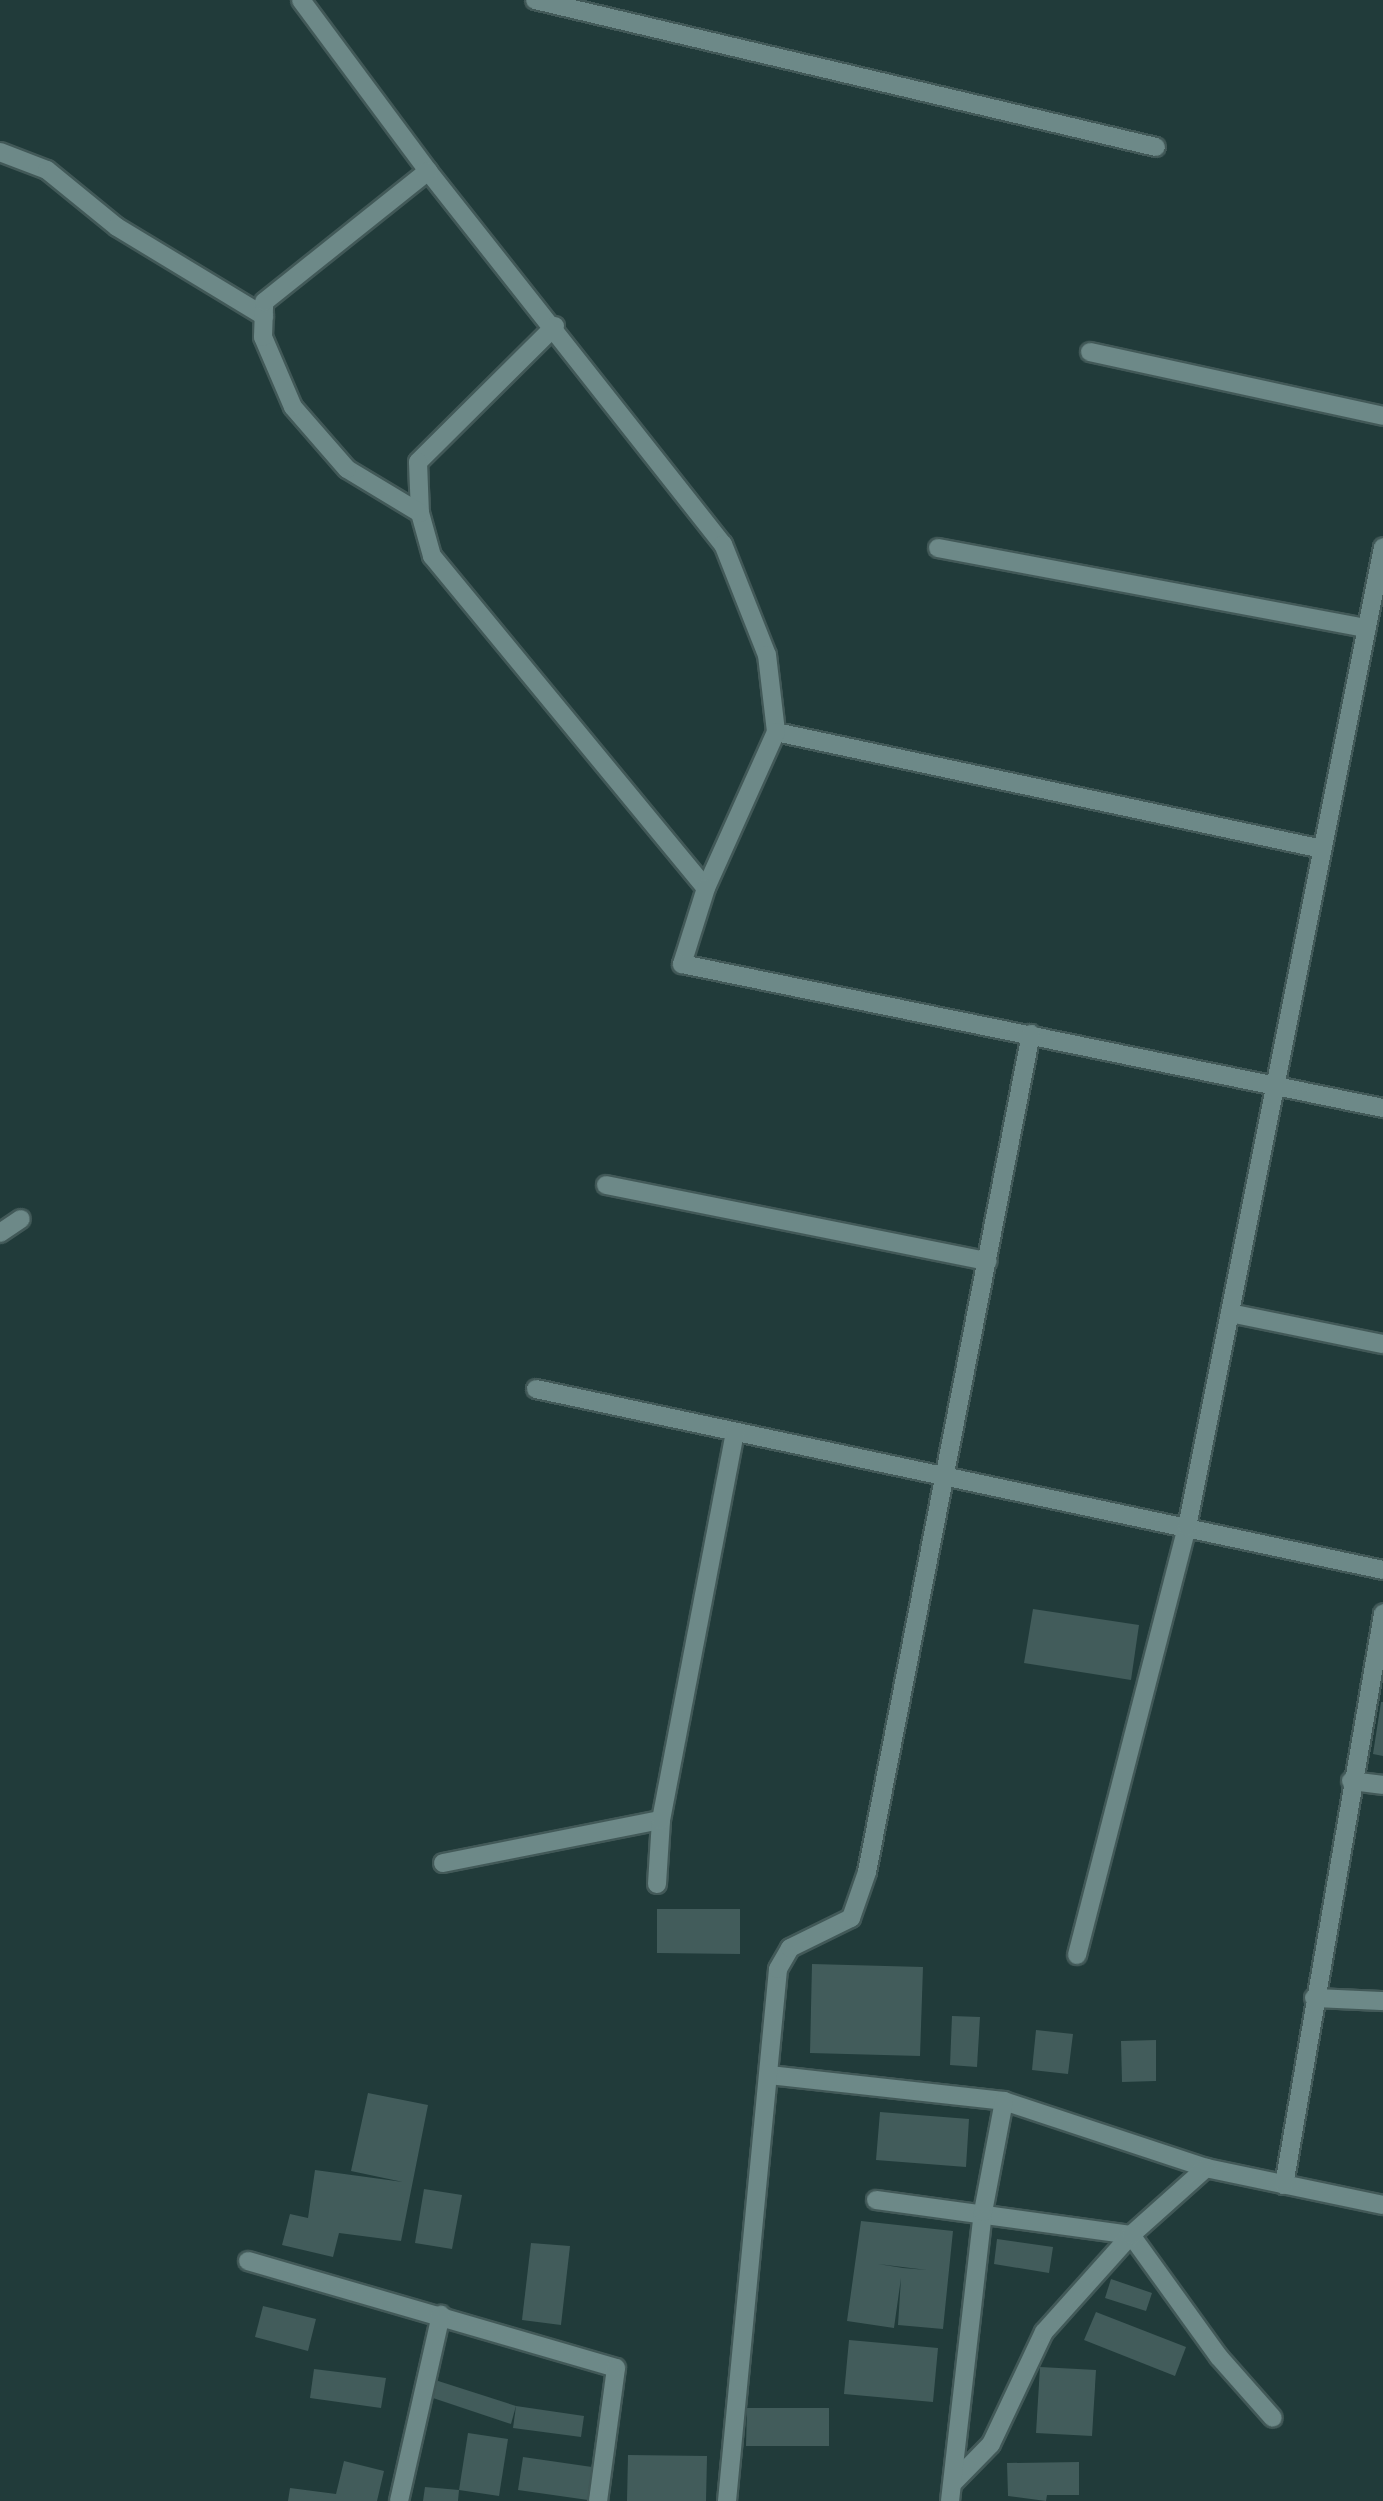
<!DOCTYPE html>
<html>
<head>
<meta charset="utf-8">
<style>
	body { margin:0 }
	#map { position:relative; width:1383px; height:2501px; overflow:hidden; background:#213b3a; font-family:"Golos Text",sans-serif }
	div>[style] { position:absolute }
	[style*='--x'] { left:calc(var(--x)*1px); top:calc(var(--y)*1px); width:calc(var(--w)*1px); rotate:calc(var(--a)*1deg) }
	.building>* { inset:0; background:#425c5b }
	.roads { filter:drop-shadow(2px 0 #425958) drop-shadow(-2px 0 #425958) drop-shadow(0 2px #425958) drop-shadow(0 -2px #425958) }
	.minor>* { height:18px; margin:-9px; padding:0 9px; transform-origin:9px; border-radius:9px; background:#6d8988 }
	span { translate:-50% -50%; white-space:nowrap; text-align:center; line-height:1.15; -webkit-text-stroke:7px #14201f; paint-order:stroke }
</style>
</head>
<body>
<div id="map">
	<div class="building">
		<i style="clip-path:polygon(1033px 1609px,1139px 1625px,1131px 1680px,1024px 1663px)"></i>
		<i style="clip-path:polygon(1381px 1702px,1383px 1702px,1383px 1756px,1373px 1754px)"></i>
		<i style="clip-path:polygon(657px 1909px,740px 1909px,740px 1954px,657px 1953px)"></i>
		<i style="clip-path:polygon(812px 1964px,923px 1967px,920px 2056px,810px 2053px)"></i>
		<i style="clip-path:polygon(952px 2016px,980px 2017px,977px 2067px,950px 2065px)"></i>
		<i style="clip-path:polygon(1036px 2030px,1073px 2034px,1068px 2074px,1032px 2070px)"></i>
		<i style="clip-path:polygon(1156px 2040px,1156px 2081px,1122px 2082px,1121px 2041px)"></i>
		<i style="clip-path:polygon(368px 2093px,428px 2105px,401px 2241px,339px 2233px,333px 2257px,282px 2245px,290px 2214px,308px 2218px,315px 2170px,403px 2182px,351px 2171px)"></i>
		<i style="clip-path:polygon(880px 2112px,969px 2119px,966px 2167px,876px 2160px)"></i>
		<i style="clip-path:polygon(424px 2189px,462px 2195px,452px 2249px,415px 2243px)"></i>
		<i style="clip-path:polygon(evenodd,861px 2221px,953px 2231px,943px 2329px,898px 2325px,901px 2278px,894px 2328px,847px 2321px,861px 2221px,878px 2264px,927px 2270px,903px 2268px,878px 2264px)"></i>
		<i style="clip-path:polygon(997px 2239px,1053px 2247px,1049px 2273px,994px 2264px)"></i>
		<i style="clip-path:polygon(531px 2243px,570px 2246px,561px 2325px,522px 2320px)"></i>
		<i style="clip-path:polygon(1111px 2279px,1152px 2293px,1146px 2311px,1105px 2298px)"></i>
		<i style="clip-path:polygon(263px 2306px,316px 2319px,308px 2351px,255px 2337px)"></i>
		<i style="clip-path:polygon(1096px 2312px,1186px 2347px,1175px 2376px,1084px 2340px)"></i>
		<i style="clip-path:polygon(849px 2340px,938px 2348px,933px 2402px,844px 2394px)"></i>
		<i style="clip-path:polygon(1040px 2367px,1096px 2370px,1092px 2436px,1036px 2433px)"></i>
		<i style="clip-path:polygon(314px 2369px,386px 2378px,381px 2408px,310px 2398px)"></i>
		<i style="clip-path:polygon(432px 2379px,516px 2406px,511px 2424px,427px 2396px)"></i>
		<i style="clip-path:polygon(516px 2406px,584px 2416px,581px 2437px,513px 2428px)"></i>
		<i style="clip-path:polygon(747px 2408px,829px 2408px,829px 2446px,746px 2446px)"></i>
		<i style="clip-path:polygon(468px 2433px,508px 2439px,499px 2496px,459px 2490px)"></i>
		<i style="clip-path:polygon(628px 2455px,707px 2456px,706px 2501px,627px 2501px)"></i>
		<i style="clip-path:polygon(523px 2457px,592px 2467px,588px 2500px,518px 2490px)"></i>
		<i style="clip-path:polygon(344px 2461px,384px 2471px,377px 2501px,288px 2501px,290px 2488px,336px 2494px)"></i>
		<i style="clip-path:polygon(1079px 2462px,1079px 2495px,1047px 2495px,1046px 2501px,1008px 2496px,1007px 2463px)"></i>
		<i style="clip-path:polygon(425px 2487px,459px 2490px,458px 2501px,423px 2501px)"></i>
	</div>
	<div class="roads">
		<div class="minor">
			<i style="--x:301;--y:0;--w:213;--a:53.4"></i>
			<i style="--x:428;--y:171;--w:476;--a:51.7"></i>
			<i style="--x:723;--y:544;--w:119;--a:68.4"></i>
			<i style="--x:767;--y:655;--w:78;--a:83.3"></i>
			<i style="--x:776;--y:732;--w:558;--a:12.09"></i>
			<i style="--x:535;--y:0;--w:638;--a:13.32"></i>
			<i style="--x:0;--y:152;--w:50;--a:21"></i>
			<i style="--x:47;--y:170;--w:90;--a:39.2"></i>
			<i style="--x:117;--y:227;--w:172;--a:31.2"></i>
			<i style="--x:555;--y:326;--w:193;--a:135.2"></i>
			<i style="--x:418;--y:462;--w:51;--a:87.8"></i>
			<i style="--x:420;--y:513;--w:45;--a:74.4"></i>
			<i style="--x:432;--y:556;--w:430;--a:50.5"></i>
			<i style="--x:1090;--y:352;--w:300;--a:12.3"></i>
			<i style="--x:420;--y:513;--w:85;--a:-148.9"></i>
			<i style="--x:347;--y:469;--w:82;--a:-131.1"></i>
			<i style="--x:293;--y:407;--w:76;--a:-113.2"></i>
			<i style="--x:263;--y:337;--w:35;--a:-88"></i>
			<i style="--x:264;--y:302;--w:210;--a:-38.6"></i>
			<i style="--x:938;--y:548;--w:436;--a:10.6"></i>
			<i style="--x:776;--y:732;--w:171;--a:114.2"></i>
			<i style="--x:706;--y:888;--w:80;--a:107.5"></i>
			<i style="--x:682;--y:964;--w:716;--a:11.61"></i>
			<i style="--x:606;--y:1185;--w:389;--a:11.3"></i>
			<i style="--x:0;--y:1233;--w:25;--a:-34"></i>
			<i style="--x:1230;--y:1313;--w:156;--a:11.5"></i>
			<i style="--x:536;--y:1389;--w:866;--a:12.06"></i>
			<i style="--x:1351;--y:1781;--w:32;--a:7"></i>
			<i style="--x:443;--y:1863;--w:222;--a:-11.2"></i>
			<i style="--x:657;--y:1884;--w:64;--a:-86.4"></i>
			<i style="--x:661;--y:1820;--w:394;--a:-79.2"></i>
			<i style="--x:1077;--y:1955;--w:442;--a:-75.6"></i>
			<i style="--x:1187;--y:1527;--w:999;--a:-78.69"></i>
			<i style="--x:1314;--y:1998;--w:69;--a:2.5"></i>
			<i style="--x:769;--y:2075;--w:236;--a:6.3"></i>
			<i style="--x:1004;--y:2101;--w:213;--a:18.3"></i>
			<i style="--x:1206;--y:2168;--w:181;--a:11.8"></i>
			<i style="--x:1284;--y:2185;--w:580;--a:-80.16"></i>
			<i style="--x:876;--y:2200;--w:257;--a:7.8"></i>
			<i style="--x:1131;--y:2235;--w:150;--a:54.2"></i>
			<i style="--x:1219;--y:2357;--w:81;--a:48.5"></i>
			<i style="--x:248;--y:2261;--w:383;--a:16.2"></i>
			<i style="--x:616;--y:2368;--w:134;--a:97.7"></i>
			<i style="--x:953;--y:2483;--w:54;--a:-45.7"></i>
			<i style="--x:991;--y:2444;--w:124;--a:-64.7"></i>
			<i style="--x:1044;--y:2332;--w:130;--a:-48.1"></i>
			<i style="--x:1131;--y:2235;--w:101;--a:-41.8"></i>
			<i style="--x:399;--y:2501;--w:191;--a:-77.3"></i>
			<i style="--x:727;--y:2501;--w:534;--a:-84.52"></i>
			<i style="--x:778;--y:1969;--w:24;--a:-60"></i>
			<i style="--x:790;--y:1948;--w:68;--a:-26.2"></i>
			<i style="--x:851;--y:1918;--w:49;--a:-70.8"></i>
			<i style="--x:867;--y:1872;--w:854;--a:-78.93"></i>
			<i style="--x:950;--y:2501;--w:291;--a:-83.5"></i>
			<i style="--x:983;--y:2212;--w:113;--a:-79.3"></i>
		</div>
	</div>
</div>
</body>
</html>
